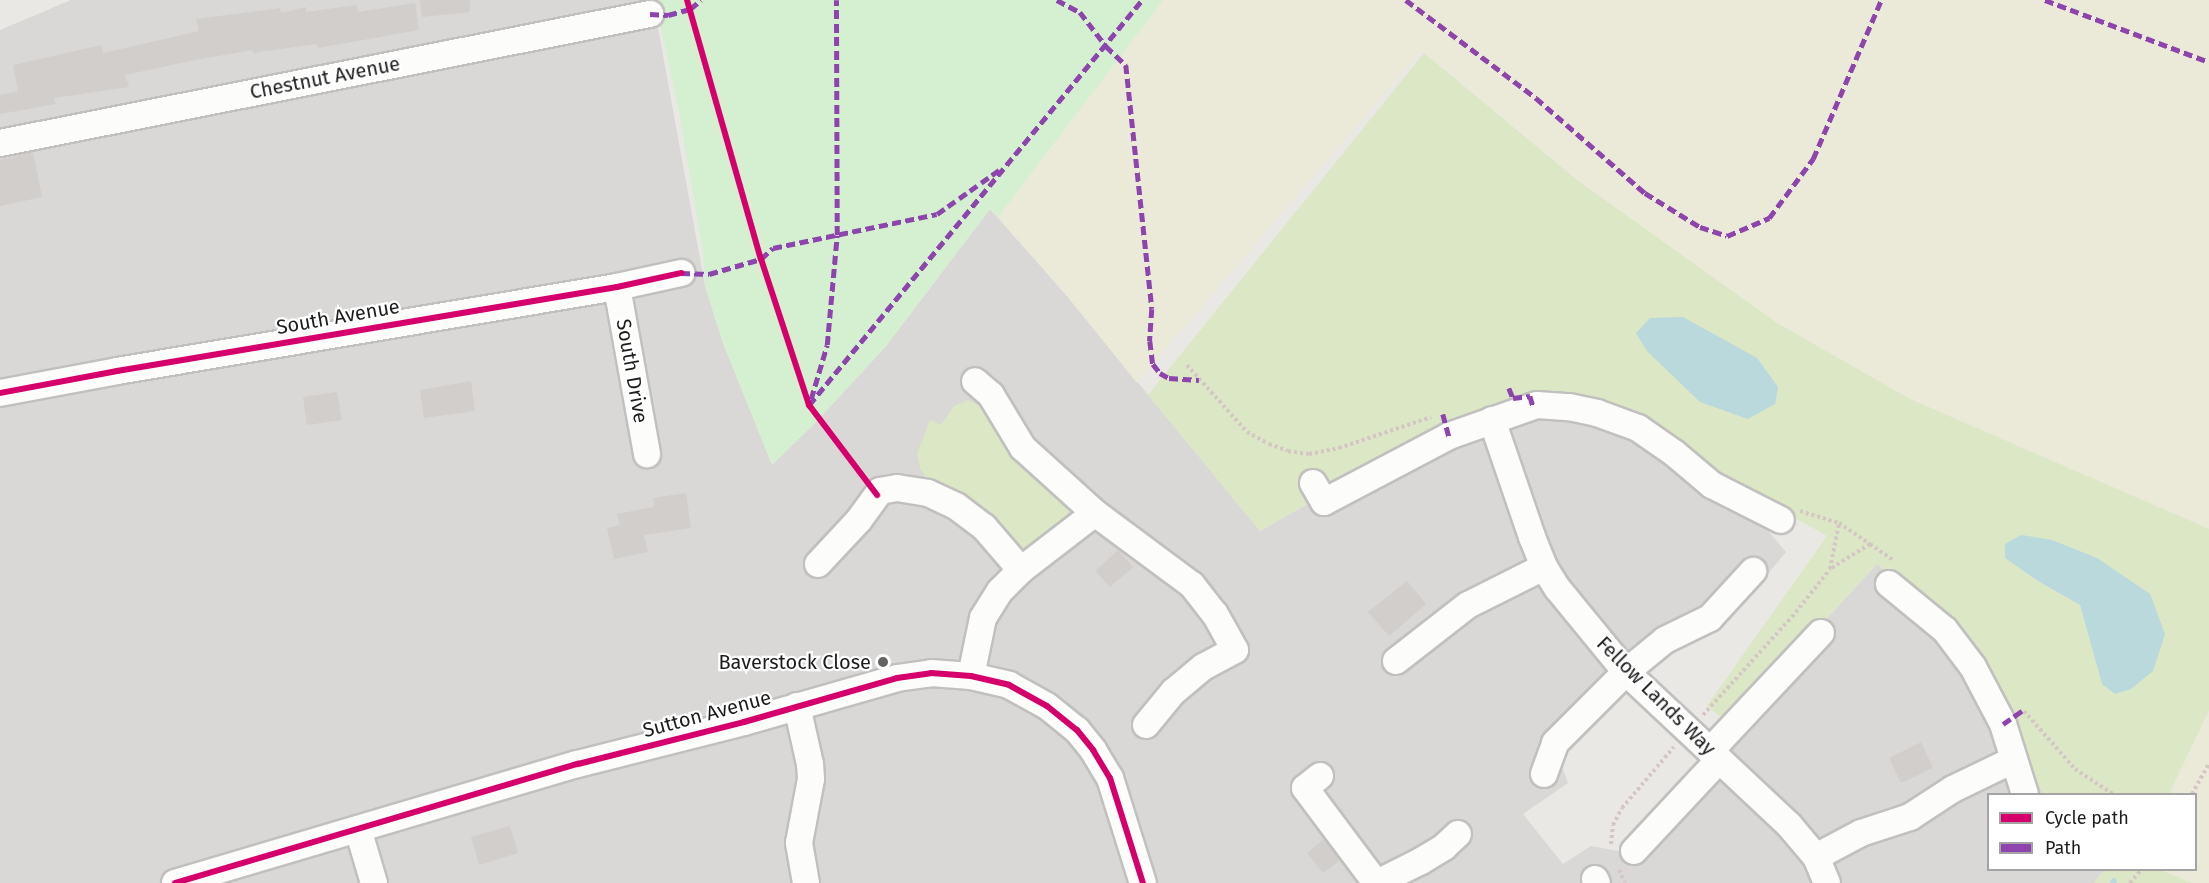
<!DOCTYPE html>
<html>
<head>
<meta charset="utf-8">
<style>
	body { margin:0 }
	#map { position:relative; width:2209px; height:883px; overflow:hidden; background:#eae8e5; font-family:"Fira Sans",sans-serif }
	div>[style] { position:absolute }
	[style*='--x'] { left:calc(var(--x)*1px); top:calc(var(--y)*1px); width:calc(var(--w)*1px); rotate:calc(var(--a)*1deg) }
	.residential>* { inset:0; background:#d9d8d6 }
	.farmland>* { inset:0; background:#ebe9d8 }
	.grass>* { inset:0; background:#dbe7c5 }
	.park>* { inset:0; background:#d4f0d1 }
	.water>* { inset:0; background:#b9d9dd }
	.stream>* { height:6px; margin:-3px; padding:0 3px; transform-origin:3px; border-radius:3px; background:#b9d9dd }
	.building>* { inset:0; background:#d1cecc }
	.path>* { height:4px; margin-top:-2px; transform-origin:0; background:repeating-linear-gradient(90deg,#d5c6c5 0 3px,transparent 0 6px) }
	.roads { filter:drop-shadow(2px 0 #c1c0bf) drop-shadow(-2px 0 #c1c0bf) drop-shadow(0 2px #c1c0bf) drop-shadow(0 -2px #c1c0bf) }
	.minor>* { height:26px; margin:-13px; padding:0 13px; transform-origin:13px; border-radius:13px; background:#fcfcfb }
	.quiet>* { height:4.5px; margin-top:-2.25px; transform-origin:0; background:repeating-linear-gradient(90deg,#8e44ad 0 9px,transparent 0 13.5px) }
	.cycleway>* { height:6px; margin:-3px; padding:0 3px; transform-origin:3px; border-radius:3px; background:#d6006c }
	.dots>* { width:16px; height:16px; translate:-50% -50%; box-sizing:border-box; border:3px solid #fff; border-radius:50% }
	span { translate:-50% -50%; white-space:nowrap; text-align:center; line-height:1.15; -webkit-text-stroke:4.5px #fff; paint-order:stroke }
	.street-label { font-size:20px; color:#1c1c1c }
	.poi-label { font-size:20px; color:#1c1c1c }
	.right { translate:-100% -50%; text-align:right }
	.legend { position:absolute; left:1987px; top:793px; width:210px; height:78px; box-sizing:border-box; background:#fff; border:2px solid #a4a4a4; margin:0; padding:8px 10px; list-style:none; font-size:18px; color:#1c1c1c }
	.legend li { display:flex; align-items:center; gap:12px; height:30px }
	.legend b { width:30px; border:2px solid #a4a4a4 }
</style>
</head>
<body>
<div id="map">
	<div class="residential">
		<i style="clip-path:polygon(71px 0,653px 0,705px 286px,723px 343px,772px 465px,816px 422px,886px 346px,990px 209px,1067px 296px,1260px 531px,1393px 455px,1537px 390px,1601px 401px,1722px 477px,1786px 552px,1723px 627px,1696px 631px,1571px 740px,1560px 761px,1568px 783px,1523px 814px,1563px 864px,1591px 846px,1629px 853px,1708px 768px,1728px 725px,1877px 564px,1956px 629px,2000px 693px,2043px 794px,1988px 794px,1988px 870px,2104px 870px,2094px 883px,0 883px,0 30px)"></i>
	</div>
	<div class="farmland">
		<i style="clip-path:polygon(1163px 0,2209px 0,2209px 529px,1910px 399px,1777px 323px,1577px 180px,1422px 50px,1137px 383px,1067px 296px,998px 217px)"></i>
		<i style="clip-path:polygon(2209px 710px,2209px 883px,2194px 883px,2162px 870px,2196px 870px,2196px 794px,2169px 794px)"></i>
	</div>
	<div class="grass">
		<i style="clip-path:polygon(evenodd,1424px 53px,1577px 180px,1777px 323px,1910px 399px,2209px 529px,2209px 710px,2169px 794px,2043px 794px,2000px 693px,1956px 629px,1877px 564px,1728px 723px,1707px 706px,1827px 536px,1722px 477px,1601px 401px,1537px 390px,1393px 455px,1260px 531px,1148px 395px,1424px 53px,2021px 535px,2153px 671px,2102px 684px,2080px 605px,2038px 581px,2005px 558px,2021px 535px)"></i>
		<i style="clip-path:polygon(968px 400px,992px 412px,1070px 507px,1066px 523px,1029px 551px,1017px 547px,929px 483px,920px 468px,917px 453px,930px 420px,941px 425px,954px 406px)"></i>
		<i style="clip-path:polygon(2104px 870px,2161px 870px,2192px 883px,2094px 883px)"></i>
	</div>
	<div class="park">
		<i style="clip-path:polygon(655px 0,1163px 0,998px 217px,990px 209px,886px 346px,816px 422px,772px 465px,723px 343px,705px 286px,703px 253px,679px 113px)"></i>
	</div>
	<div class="water">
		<i style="clip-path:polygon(1683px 317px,1757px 358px,1778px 387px,1775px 404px,1748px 419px,1700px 402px,1647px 351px,1636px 333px,1650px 318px)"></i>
		<i style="clip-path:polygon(2021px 535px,2052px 540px,2097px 558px,2150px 594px,2165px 634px,2153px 671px,2131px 689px,2115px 694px,2102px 684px,2080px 605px,2038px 581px,2005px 558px,2005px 544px)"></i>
	</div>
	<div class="stream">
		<i style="--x:2113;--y:883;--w:2;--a:-63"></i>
	</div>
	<div class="building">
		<i style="clip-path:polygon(420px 0,470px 0,470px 12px,422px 17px)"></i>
		<i style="clip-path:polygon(415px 3px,419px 30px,318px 48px,317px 44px,253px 53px,253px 50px,195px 60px,125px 75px,129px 87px,54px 98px,56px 104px,0 114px,0 95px,18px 91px,13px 65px,102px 45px,103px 53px,199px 31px,196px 19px,280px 8px,281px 13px,306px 7px,306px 12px,357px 5px,358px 12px)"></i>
		<i style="clip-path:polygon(33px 152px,42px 197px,0 206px,0 160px)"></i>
		<i style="clip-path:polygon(471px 381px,475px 411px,424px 418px,420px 390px)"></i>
		<i style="clip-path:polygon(337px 392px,342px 420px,307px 425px,303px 397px)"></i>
		<i style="clip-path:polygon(686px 493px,691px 528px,644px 535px,648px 552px,614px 559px,607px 528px,620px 525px,617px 514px,654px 507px,653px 498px)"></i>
		<i style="clip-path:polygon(1118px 550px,1133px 567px,1110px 587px,1095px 571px)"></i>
		<i style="clip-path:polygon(1407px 581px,1426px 604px,1389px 636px,1368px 612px)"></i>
		<i style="clip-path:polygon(1921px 742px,1933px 768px,1901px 783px,1889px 758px)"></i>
		<i style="clip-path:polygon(510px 826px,518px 853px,479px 865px,471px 837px)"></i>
		<i style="clip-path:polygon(1324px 839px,1340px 860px,1323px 873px,1307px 853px)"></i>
	</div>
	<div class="path">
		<i style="--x:1187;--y:365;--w:90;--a:48.2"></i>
		<i style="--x:1247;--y:432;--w:25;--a:29"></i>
		<i style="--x:1269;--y:444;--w:20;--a:20"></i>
		<i style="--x:1288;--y:451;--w:21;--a:8"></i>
		<i style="--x:1309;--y:454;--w:31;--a:-11"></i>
		<i style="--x:1339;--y:448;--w:97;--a:-18.6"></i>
		<i style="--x:1800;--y:511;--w:41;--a:17.1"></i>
		<i style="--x:1870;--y:544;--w:29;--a:35"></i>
		<i style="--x:2024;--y:711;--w:77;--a:48.7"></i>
		<i style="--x:2075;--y:769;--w:45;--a:33.3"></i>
		<i style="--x:1703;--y:715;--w:132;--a:-47.8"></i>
		<i style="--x:1792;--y:617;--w:61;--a:-51.6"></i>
		<i style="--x:1830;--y:569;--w:47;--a:-78.9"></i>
		<i style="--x:1839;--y:523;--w:37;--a:34"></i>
		<i style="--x:1870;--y:544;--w:47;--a:148"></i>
		<i style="--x:2192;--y:794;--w:35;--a:-61"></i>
		<i style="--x:1611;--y:844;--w:19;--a:-84"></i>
		<i style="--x:1613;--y:825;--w:19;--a:-62"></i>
		<i style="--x:1622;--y:808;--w:80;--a:-49.6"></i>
		<i style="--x:1619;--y:870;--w:14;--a:65"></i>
		<i style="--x:2130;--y:883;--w:17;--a:-50"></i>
	</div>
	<div class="roads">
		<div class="minor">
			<i style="--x:0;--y:143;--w:663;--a:-11.23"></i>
			<i style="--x:617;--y:287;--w:170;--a:79.8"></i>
			<i style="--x:0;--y:393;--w:119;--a:-10.6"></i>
			<i style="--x:117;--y:371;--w:507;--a:-9.54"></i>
			<i style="--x:617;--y:287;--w:66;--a:-12.3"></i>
			<i style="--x:1492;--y:420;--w:124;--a:71.1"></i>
			<i style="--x:1532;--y:537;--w:32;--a:68"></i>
			<i style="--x:1544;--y:567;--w:26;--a:58"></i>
			<i style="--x:1558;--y:589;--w:107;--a:50.7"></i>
			<i style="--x:1626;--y:672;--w:224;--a:43.2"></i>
			<i style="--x:1789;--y:825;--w:42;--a:49.8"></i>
			<i style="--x:1816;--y:857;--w:28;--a:67"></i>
			<i style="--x:1313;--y:483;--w:22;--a:60"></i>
			<i style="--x:1324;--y:502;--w:141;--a:-27.8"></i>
			<i style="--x:1449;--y:436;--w:93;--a:-19.4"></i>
			<i style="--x:1537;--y:405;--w:32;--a:4"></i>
			<i style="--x:1569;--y:407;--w:29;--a:12"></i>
			<i style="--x:1597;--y:413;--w:44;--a:20.1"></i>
			<i style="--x:1638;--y:428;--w:44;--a:34.8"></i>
			<i style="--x:1674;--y:453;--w:50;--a:40.1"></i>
			<i style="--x:1712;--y:485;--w:77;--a:26.9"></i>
			<i style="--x:1095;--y:513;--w:121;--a:36.6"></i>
			<i style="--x:1192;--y:585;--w:37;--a:52"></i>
			<i style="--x:1215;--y:614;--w:41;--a:60.9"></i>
			<i style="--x:1235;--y:650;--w:36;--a:152"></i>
			<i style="--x:1203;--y:667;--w:38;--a:140"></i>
			<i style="--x:1174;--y:691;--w:44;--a:129.5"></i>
			<i style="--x:818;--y:564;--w:60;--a:-47"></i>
			<i style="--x:859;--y:520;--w:36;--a:-54"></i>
			<i style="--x:880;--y:491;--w:17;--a:-10"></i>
			<i style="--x:897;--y:488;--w:31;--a:9"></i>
			<i style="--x:928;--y:493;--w:31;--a:25"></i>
			<i style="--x:956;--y:506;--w:35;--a:37"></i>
			<i style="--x:984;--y:527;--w:57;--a:49.3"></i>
			<i style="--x:1889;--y:584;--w:72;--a:39.4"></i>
			<i style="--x:1945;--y:630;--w:46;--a:52.9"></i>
			<i style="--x:1973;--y:667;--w:64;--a:62.2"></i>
			<i style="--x:2003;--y:724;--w:73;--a:72.6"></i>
			<i style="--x:1396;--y:661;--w:91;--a:-37.9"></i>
			<i style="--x:1468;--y:605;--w:85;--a:-26.6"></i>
			<i style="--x:971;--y:676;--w:59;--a:-78.3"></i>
			<i style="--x:983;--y:618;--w:32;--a:-58"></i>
			<i style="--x:1000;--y:591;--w:30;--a:-45"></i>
			<i style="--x:1021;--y:570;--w:93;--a:-37.6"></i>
			<i style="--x:1095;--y:513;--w:97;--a:-137.9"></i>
			<i style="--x:1023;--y:448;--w:62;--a:-121.1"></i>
			<i style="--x:991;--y:395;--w:21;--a:-139"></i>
			<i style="--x:797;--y:706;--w:59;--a:77.4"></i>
			<i style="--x:810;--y:764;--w:15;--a:86"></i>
			<i style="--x:811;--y:779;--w:65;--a:100.6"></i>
			<i style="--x:799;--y:843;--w:41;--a:80.1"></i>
			<i style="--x:1710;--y:751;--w:162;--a:-46.8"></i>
			<i style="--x:1544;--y:774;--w:33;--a:-70"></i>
			<i style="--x:1555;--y:743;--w:100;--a:-45"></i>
			<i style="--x:1626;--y:672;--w:50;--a:-39.4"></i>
			<i style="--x:1665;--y:640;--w:50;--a:-26.1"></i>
			<i style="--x:1710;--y:618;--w:64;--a:-47.5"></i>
			<i style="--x:1320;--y:776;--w:19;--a:141"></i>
			<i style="--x:1305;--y:788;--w:119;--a:53.2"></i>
			<i style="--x:358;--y:829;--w:56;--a:73.5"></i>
			<i style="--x:1634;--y:851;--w:125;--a:-47"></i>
			<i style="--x:1816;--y:857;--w:51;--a:-28.1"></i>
			<i style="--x:1861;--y:833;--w:52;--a:-18.1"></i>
			<i style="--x:1910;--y:817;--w:51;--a:-33.1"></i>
			<i style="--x:1953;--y:789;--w:67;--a:-25.8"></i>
			<i style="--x:1595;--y:879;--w:4;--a:63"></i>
			<i style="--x:175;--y:883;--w:420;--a:-16.5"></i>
			<i style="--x:578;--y:764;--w:171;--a:-14.2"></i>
			<i style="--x:744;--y:722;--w:159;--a:-16"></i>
			<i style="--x:897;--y:678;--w:34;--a:-8"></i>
			<i style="--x:931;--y:673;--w:40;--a:4.3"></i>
			<i style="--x:971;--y:676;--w:39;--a:13"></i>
			<i style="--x:1009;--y:685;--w:43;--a:28.9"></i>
			<i style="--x:1047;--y:706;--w:38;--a:39"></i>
			<i style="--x:1077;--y:730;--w:26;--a:51"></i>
			<i style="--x:1093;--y:750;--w:33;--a:59"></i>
			<i style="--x:1110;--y:778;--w:110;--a:72.6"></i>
			<i style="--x:1377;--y:883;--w:49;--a:-26.6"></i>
			<i style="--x:1421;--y:861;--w:27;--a:-31"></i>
			<i style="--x:1444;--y:847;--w:19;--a:-43"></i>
		</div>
	</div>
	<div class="quiet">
		<i style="--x:1057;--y:0;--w:26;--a:28"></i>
		<i style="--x:1080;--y:12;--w:43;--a:52.6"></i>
		<i style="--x:1106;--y:46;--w:28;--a:44"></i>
		<i style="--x:1126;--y:65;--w:245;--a:83.9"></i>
		<i style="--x:1152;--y:309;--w:32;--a:94"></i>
		<i style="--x:1150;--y:341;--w:23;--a:83"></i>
		<i style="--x:1153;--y:364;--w:11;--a:52"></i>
		<i style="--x:1160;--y:373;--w:10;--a:29"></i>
		<i style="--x:1169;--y:378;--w:30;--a:4"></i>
		<i style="--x:1406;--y:0;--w:163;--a:37"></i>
		<i style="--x:1536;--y:98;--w:145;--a:41.1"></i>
		<i style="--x:1645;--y:193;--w:65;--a:31.7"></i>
		<i style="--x:1700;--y:227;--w:28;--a:18"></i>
		<i style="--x:1727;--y:236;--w:46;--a:-23.2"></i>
		<i style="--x:1769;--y:218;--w:74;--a:-53.3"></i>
		<i style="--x:1813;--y:159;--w:173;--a:-66.8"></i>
		<i style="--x:2045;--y:0;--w:175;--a:20.7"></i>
		<i style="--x:650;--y:14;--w:18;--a:3"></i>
		<i style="--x:668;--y:15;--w:23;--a:-15"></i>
		<i style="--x:690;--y:9;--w:14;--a:-39"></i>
		<i style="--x:681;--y:273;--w:28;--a:2"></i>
		<i style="--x:709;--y:274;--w:54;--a:-16.1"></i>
		<i style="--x:761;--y:259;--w:16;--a:-43"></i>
		<i style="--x:773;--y:248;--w:167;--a:-11.7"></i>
		<i style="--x:937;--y:214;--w:76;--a:-35.4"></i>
		<i style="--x:1509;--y:388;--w:11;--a:68"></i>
		<i style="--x:1513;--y:398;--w:17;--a:-7"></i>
		<i style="--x:1530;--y:396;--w:10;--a:73"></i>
		<i style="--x:811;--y:399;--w:56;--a:-73.5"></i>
		<i style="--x:827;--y:345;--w:110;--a:-84.8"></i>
		<i style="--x:837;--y:235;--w:235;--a:-90.2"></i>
		<i style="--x:809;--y:405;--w:524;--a:-50.57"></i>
		<i style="--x:1443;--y:414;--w:23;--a:75"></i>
		<i style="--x:2003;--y:724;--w:24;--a:-35"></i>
	</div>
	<div class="cycleway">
		<i style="--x:687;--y:0;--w:269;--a:74.1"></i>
		<i style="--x:761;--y:259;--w:154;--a:71.8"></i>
		<i style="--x:809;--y:405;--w:113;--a:52.9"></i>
		<i style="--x:0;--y:393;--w:119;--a:-10.6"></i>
		<i style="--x:117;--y:371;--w:507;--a:-9.54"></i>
		<i style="--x:617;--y:287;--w:66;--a:-12.3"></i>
		<i style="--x:175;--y:883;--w:420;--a:-16.5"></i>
		<i style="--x:578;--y:764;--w:171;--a:-14.2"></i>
		<i style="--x:744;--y:722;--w:159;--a:-16"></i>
		<i style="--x:897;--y:678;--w:34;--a:-8"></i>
		<i style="--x:931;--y:673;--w:40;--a:4.3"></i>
		<i style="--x:971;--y:676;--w:39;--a:13"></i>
		<i style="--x:1009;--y:685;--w:43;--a:28.9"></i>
		<i style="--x:1047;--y:706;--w:38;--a:39"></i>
		<i style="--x:1077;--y:730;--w:26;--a:51"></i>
		<i style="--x:1093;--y:750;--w:33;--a:59"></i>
		<i style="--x:1110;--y:778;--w:110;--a:72.6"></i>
	</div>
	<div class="dots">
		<i style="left:883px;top:662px;background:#646362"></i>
	</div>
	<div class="street-label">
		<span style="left:325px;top:78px;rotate:-11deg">Chestnut Avenue</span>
		<span style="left:338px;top:317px;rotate:-10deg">South Avenue</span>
		<span style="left:632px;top:371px;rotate:80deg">South Drive</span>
		<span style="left:1656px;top:696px;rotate:45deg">Fellow Lands Way</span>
		<span style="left:707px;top:714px;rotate:-15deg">Sutton Avenue</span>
	</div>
	<div class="poi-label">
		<span class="right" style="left:871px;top:662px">Baverstock Close</span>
	</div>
	<ul class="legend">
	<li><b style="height:8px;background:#d6006c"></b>Cycle path</li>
	<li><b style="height:8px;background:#8e44ad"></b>Path</li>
	</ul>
</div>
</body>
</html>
